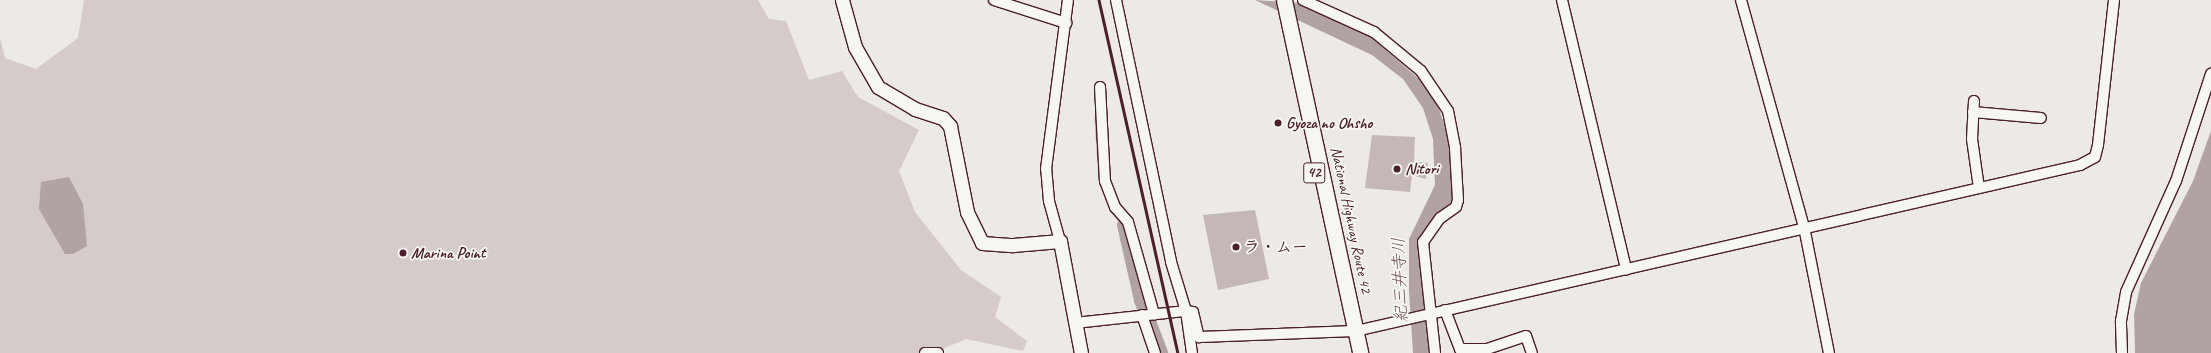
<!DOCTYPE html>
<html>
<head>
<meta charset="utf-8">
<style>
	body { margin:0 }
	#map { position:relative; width:2211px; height:353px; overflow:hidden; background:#ece9e6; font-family:Caveat,"Klee One",sans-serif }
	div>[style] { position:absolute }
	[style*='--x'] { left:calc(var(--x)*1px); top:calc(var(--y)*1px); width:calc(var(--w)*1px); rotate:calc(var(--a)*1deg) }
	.green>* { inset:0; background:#d4cbca }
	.water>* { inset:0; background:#b1a2a3 }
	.stream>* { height:2.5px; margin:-1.25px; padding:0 1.25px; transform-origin:1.25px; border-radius:1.25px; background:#b1a2a3 }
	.river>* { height:14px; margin:-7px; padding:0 7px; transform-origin:7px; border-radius:7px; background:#b1a2a3 }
	.building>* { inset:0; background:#c4b7b7 }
	.roads { filter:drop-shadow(1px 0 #4a1f2b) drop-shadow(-1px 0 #4a1f2b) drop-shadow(0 1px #4a1f2b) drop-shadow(0 -1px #4a1f2b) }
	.minor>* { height:10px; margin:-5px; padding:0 5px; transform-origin:5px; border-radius:5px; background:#f6f6f2 }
	.major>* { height:13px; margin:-6.5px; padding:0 6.5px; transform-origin:6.5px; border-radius:6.5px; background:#f6f6f2 }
	.highway>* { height:15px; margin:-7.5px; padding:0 7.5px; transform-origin:7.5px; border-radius:7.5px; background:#f6f6f2 }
	.rail>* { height:2.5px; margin:-1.25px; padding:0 1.25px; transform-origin:1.25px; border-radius:1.25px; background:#4a1f2b }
	.dots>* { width:11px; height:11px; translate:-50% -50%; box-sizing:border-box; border:2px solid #f6f6f2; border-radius:50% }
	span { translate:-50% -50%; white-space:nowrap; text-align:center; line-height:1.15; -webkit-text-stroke:3.5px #f6f6f2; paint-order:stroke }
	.shield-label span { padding:1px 3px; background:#f6f6f2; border:1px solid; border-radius:3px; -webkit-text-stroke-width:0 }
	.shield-label { font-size:15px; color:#4a1f2b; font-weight:700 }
	.poi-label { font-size:16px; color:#4a1f2b; font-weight:700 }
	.left { translate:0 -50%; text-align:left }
	.street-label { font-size:16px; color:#4a1f2b }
	.water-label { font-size:17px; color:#6e4d55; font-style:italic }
</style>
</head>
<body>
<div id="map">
	<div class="green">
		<i style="clip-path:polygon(84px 0,758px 0,769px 19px,786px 21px,809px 80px,842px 71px,858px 97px,919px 130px,899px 171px,915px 212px,961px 270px,1001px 297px,995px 317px,1027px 341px,1023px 351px,966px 339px,933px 353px,0 353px,0 38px,5px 58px,36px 69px,78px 38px)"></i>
	</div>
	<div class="water">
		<i style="clip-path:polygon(1255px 0,1299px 3px,1367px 34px,1426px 85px,1439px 109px,1452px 148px,1453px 200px,1420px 236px,1429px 353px,1413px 353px,1409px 291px,1409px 239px,1435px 185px,1433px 139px,1423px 108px,1403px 79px,1372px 55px)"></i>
		<i style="clip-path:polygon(2211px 131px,2211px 353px,2135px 353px,2134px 314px,2141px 283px,2193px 181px)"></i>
		<i style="clip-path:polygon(69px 177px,83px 204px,87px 246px,73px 254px,65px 254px,39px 209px,41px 182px)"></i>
	</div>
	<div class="stream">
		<i style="--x:1096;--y:118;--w:61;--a:86.2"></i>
		<i style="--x:1111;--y:210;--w:13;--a:48"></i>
	</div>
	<div class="river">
		<i style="--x:1124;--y:225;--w:77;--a:77.2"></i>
		<i style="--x:1141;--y:300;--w:57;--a:69.3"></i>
	</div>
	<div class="building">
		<i style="clip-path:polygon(1372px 135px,1415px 137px,1414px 162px,1428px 163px,1426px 179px,1412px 175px,1410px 192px,1365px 188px)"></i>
		<i style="clip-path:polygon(1255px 210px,1269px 279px,1218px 290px,1203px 215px)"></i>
	</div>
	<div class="roads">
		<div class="minor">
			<i style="--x:994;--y:0;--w:76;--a:17.7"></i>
			<i style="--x:1116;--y:0;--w:268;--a:78.1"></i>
			<i style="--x:1171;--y:262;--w:51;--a:73"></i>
			<i style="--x:1186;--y:311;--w:42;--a:81.9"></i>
			<i style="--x:1303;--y:0;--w:78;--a:24.3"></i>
			<i style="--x:1374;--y:32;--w:61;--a:39.7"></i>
			<i style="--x:1421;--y:71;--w:48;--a:56"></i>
			<i style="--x:1448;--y:111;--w:38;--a:79"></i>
			<i style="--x:1455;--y:148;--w:52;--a:86.7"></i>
			<i style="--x:1458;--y:200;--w:7;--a:106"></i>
			<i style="--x:1456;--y:207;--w:19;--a:145"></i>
			<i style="--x:1440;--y:218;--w:29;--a:125"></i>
			<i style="--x:1423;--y:242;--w:112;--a:83.8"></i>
			<i style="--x:1562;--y:0;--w:277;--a:76.6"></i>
			<i style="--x:1741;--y:0;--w:236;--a:74.5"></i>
			<i style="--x:1804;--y:227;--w:128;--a:78.8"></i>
			<i style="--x:1100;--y:87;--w:94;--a:87"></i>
			<i style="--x:1105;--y:181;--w:28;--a:69"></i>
			<i style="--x:1115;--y:207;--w:20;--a:49"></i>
			<i style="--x:1128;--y:222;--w:96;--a:74.2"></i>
			<i style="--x:1974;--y:101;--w:38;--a:93"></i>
			<i style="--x:1972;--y:139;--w:49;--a:81.9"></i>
			<i style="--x:1973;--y:112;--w:68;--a:5"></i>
			<i style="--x:1060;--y:241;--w:41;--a:-105.4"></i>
			<i style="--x:1049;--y:201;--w:32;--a:-95"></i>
			<i style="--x:1046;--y:169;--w:170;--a:-82.6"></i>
			<i style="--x:1445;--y:310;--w:42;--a:69"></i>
			<i style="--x:1460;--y:349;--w:27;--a:0"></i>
			<i style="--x:1487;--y:349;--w:41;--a:-18.4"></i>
			<i style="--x:1526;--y:336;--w:18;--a:71"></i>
			<i style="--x:1142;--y:315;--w:40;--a:71.1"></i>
			<i style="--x:1075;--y:323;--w:112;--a:-6.2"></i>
			<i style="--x:1186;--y:311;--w:7;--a:8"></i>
			<i style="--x:1193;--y:312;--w:26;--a:77"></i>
			<i style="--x:1199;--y:337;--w:157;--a:-2.2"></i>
			<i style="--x:1356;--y:331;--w:743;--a:-12.91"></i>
			<i style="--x:2080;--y:165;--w:17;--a:-28"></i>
			<i style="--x:2095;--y:157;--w:12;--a:-76"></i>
			<i style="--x:2098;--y:145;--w:146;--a:-83.7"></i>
			<i style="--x:925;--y:353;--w:13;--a:0"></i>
			<i style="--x:2122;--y:353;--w:32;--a:-92"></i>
			<i style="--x:2121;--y:321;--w:29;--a:-80"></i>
			<i style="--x:2126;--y:292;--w:122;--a:-65.8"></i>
			<i style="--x:2176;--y:181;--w:113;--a:-71.9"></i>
		</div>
		<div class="major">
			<i style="--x:842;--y:0;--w:49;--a:74.5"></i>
			<i style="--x:855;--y:47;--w:46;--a:60.1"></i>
			<i style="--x:878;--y:87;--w:43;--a:30.7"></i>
			<i style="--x:915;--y:109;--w:29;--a:18"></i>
			<i style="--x:943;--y:118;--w:11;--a:49"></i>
			<i style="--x:950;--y:126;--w:88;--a:78.8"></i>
			<i style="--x:967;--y:212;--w:34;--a:64"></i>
			<i style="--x:982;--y:243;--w:31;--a:4"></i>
			<i style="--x:1013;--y:245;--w:47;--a:-4.9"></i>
			<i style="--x:1060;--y:241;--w:114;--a:79.4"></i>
		</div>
		<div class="highway">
			<i style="--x:1284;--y:0;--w:361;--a:77.8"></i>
		</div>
	</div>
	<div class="rail">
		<i style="--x:1099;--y:0;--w:362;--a:77.4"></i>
	</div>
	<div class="dots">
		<i style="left:1278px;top:123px;background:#4a1f2b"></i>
		<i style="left:1397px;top:169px;background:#4a1f2b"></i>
		<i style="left:1236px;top:247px;background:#4a1f2b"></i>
		<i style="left:403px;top:253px;background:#4a1f2b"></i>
	</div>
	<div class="shield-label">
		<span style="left:1314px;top:173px">42</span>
	</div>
	<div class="poi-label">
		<span class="left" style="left:1286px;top:123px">Gyoza no Ohsho</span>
		<span class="left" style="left:1405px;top:169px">Nitori</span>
		<span class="left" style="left:1244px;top:247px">ラ・ムー</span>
		<span class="left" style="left:411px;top:253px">Marina Point</span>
	</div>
	<div class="street-label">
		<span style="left:1351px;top:220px;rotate:78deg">National Highway Route 42</span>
	</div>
	<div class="water-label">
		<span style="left:1400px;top:280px;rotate:-92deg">紀三井寺川</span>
	</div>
</div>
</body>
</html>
